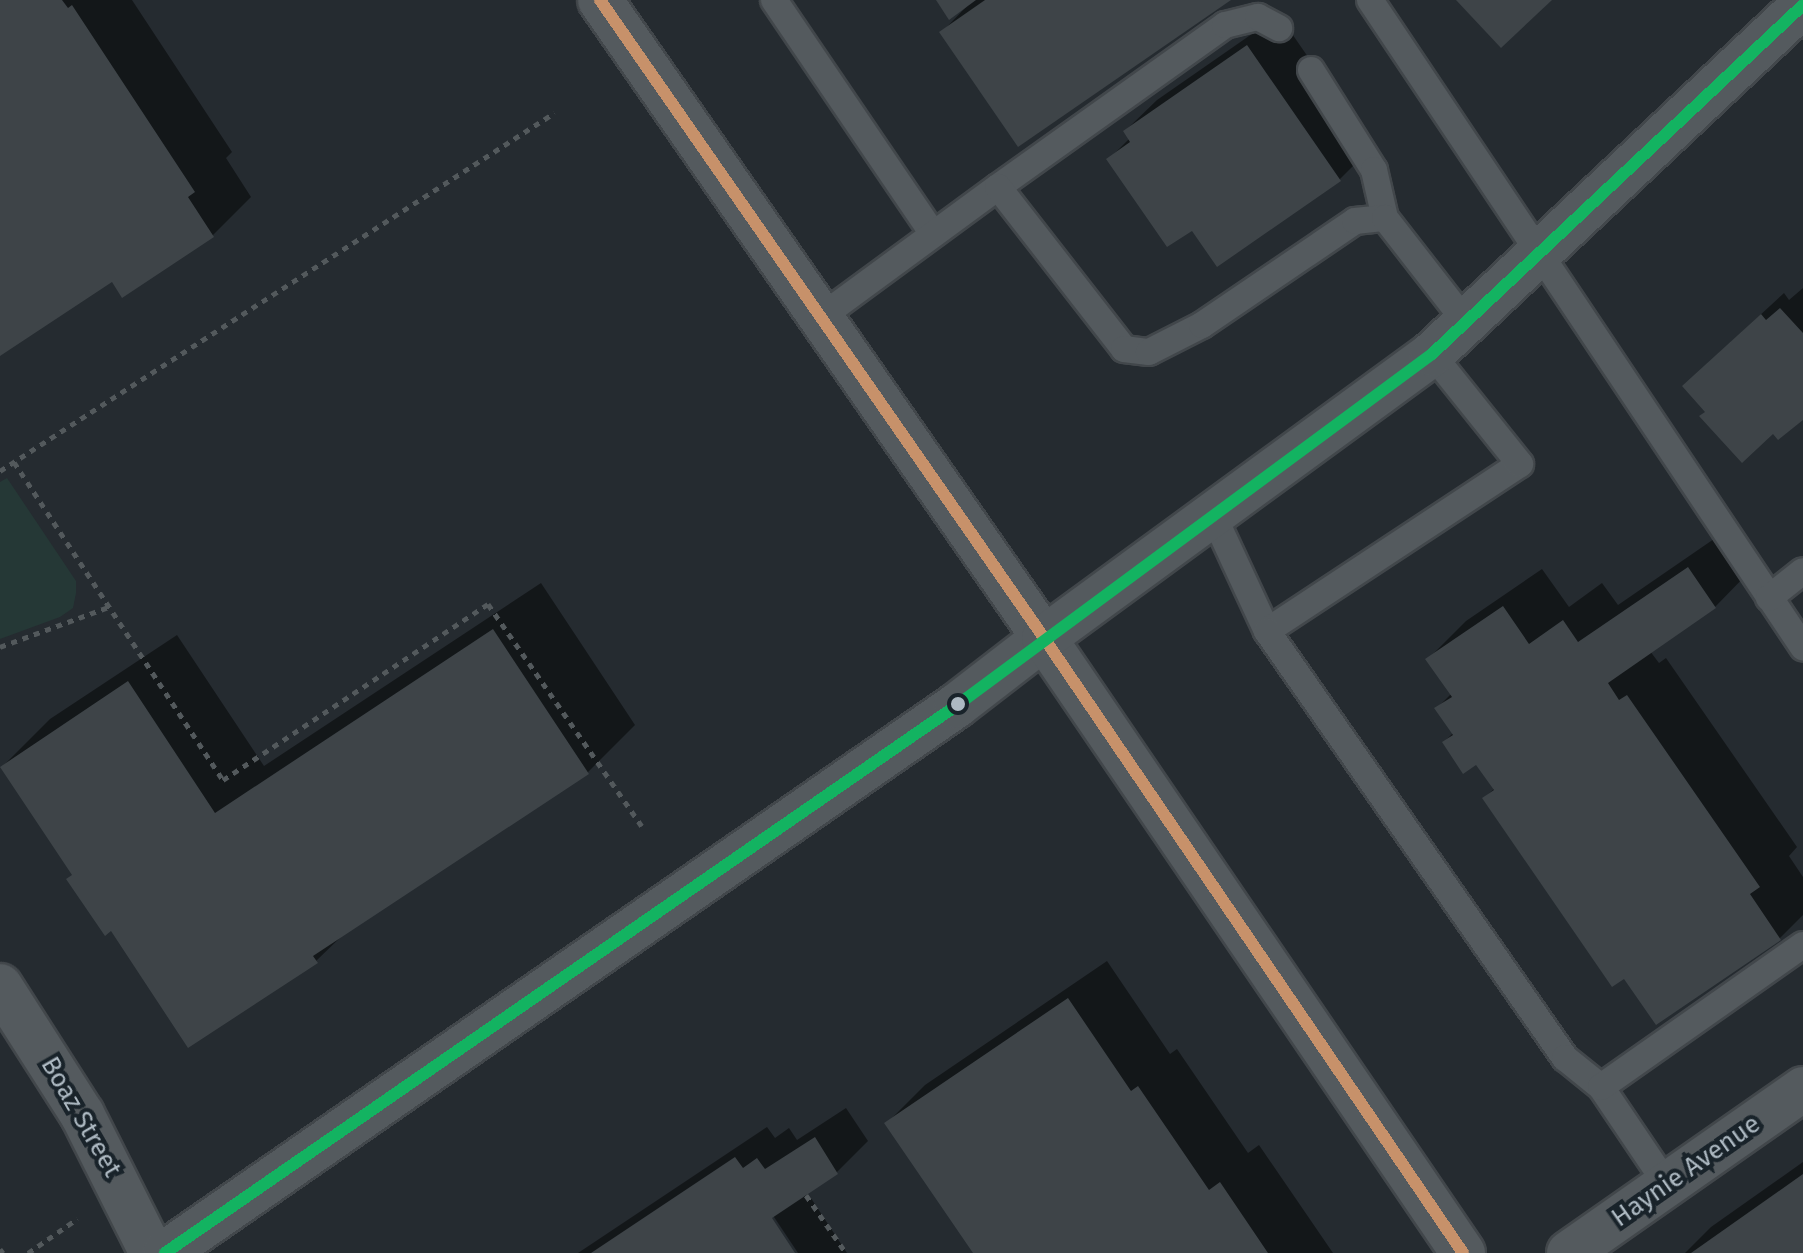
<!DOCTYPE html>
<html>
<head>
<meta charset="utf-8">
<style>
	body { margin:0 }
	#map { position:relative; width:1803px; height:1253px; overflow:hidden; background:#252b30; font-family:"Fira Sans",sans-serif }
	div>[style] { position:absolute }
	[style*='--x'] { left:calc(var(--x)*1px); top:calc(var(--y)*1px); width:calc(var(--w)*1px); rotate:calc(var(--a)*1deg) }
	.green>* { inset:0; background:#253836 }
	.shadow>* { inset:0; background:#0007 }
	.building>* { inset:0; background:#3e4448 }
	.path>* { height:5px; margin-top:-2.5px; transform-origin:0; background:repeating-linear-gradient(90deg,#53595c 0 6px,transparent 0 12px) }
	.roads { filter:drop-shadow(2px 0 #42474b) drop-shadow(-2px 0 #42474b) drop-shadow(0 2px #42474b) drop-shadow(0 -2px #42474b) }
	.service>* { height:26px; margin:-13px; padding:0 13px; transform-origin:13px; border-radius:13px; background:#545a5e }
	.minor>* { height:44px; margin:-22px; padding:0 22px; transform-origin:22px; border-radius:22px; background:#545a5e }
	.tertiary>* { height:44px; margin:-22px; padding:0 22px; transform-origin:22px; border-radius:22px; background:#545a5e }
	.bus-1>* { height:12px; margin:-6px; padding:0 6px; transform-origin:6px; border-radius:6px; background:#c7916a }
	.bus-2>* { height:12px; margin:-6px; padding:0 6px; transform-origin:6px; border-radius:6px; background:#13b361 }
	.dots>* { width:22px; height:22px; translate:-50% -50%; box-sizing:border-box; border:4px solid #19232a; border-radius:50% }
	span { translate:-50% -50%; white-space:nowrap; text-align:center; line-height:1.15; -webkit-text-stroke:8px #19232a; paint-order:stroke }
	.street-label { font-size:26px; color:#adb9c2 }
</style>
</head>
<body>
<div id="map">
	<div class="green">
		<i style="clip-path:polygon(7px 478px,76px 581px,76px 593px,73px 608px,60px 617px,0 639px,0 482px)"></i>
	</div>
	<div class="shadow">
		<i style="clip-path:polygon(0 0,132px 0,232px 152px,226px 158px,251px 197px,213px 235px,123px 295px,112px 279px,0 354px)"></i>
		<i style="clip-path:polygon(938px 0,1228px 0,942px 32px,966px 7px)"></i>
		<i style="clip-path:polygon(1279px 15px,1371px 148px,1340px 179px,1217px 264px,1192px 228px,1109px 159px,1130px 138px,1125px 131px,1157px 100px)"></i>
		<i style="clip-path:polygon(1803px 288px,1803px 417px,1773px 431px,1707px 411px,1707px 364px,1784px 293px,1789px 300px)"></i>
		<i style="clip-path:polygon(1727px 530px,1753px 568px,1715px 607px,1650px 651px,1659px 663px,1666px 658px,1797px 847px,1789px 856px,1803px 877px,1803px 915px,1780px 938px,1656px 1023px,1625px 976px,1484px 798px,1495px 788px,1477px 762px,1444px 742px,1454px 732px,1437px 708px,1452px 693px,1428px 659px,1466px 621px,1542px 569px,1569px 607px,1602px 583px,1618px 605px)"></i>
		<i style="clip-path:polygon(541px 583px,635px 725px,587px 773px,346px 932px,316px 961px,74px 874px,2px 767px,50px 719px,177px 635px,264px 766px)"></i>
		<i style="clip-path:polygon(1107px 961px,1170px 1054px,1177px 1049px,1248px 1153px,1259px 1145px,1333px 1253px,975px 1253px,887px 1123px,925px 1085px)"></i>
		<i style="clip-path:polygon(846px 1108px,868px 1141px,837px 1172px,807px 1192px,847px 1253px,798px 1253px,768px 1208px,765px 1210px,793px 1253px,578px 1253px,767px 1127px,775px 1138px,789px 1128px,797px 1140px)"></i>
		<i style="clip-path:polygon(1803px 1162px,1803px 1253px,1685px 1253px,1711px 1227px)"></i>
	</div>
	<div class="building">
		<i style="clip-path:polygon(0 0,62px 0,68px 8px,72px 5px,195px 192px,188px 197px,214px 237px,122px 298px,112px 282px,0 356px)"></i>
		<i style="clip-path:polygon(936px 0,976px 0,949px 20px)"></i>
		<i style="clip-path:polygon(985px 0,1231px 0,1018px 147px,939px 32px)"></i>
		<i style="clip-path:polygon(1456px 0,1552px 0,1501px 48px)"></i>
		<i style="clip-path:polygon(1247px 45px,1341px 181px,1217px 267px,1192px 231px,1167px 247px,1106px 159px,1130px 142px,1123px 131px)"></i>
		<i style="clip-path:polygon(1780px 308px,1803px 333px,1803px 420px,1778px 440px,1773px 434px,1742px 463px,1699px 416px,1705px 412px,1682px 386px,1761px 314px,1766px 320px)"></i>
		<i style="clip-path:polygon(1688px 567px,1716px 608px,1608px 683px,1619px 700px,1627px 695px,1760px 887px,1750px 894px,1781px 940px,1656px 1025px,1624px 979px,1612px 987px,1482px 798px,1494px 790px,1476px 765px,1463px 774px,1442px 742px,1453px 735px,1434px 708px,1452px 697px,1425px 659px,1503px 606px,1529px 644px,1563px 620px,1578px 642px)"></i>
		<i style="clip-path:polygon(493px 629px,589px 774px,313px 956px,318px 963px,188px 1048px,111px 931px,105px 936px,66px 879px,72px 875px,0 767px,128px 681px,215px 813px)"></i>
		<i style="clip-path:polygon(1068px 998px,1131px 1091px,1138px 1086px,1209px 1190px,1220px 1182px,1268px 1253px,973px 1253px,884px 1123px)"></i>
		<i style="clip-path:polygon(815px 1137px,838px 1174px,772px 1218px,795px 1253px,591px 1253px,735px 1157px,743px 1168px,757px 1158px,765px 1169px)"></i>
		<i style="clip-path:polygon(1803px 1174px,1803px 1253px,1691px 1253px)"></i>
	</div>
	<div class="path">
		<i style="--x:14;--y:462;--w:381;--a:56.7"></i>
		<i style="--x:223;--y:780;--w:318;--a:-33.6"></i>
		<i style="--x:488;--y:604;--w:270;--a:55.3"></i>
		<i style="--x:0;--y:471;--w:660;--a:-32.87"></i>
		<i style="--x:0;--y:647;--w:116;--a:-20.2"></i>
		<i style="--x:806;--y:1195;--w:70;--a:55.4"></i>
		<i style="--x:0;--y:1249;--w:5;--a:53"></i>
		<i style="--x:28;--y:1253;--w:60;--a:-34.8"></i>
	</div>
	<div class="roads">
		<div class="service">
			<i style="--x:774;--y:0;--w:283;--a:55.8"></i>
			<i style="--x:1370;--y:0;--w:779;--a:56.21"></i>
			<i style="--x:1311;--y:70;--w:118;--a:57.8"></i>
			<i style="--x:1374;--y:170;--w:49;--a:77.1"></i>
			<i style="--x:998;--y:187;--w:279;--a:-35.5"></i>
			<i style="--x:1225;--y:25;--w:34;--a:-14"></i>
			<i style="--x:1258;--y:17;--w:24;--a:28"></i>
			<i style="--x:821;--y:317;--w:220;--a:-36.3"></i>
			<i style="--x:998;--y:187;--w:205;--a:52.1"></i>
			<i style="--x:1124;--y:349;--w:25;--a:7"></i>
			<i style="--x:1149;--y:352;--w:59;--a:-27"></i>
			<i style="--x:1202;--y:325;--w:185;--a:-34.2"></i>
			<i style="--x:1355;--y:221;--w:30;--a:-6"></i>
			<i style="--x:1385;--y:218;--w:132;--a:52.1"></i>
			<i style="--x:1214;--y:517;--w:126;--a:65.1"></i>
			<i style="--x:1267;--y:631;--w:303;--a:-33.4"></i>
			<i style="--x:1520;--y:464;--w:141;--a:-128.7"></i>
			<i style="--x:1769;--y:598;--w:43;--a:-38.5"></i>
			<i style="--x:1267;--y:631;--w:521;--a:55.09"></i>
			<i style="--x:1565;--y:1058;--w:46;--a:38.9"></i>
			<i style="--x:1601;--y:1087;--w:118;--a:56"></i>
			<i style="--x:1601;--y:1087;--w:247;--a:-35.1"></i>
		</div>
		<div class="minor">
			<i style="--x:0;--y:986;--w:152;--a:57.4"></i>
			<i style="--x:82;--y:1114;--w:156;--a:63.3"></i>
			<i style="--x:165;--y:1253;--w:962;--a:-34.67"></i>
			<i style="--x:956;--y:706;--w:111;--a:-37.7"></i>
			<i style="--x:1569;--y:1253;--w:286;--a:-35"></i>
		</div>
		<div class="tertiary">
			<i style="--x:600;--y:0;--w:777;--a:55.16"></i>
			<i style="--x:1044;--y:638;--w:744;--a:55.73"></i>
			<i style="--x:1044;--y:638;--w:481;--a:-36.2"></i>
			<i style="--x:1432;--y:354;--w:509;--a:-43.25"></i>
		</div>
	</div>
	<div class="bus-1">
		<i style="--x:600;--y:0;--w:777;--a:55.16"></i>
		<i style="--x:1044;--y:638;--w:744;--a:55.73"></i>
	</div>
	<div class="bus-2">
		<i style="--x:165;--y:1253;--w:962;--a:-34.67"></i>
		<i style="--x:956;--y:706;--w:592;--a:-36.48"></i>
		<i style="--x:1432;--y:354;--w:509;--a:-43.25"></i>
	</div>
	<div class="dots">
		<i style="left:958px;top:704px;background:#adb9c2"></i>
	</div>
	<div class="street-label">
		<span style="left:81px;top:1117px;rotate:60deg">Boaz Street</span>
		<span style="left:1686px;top:1171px;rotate:-35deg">Haynie Avenue</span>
	</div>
</div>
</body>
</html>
